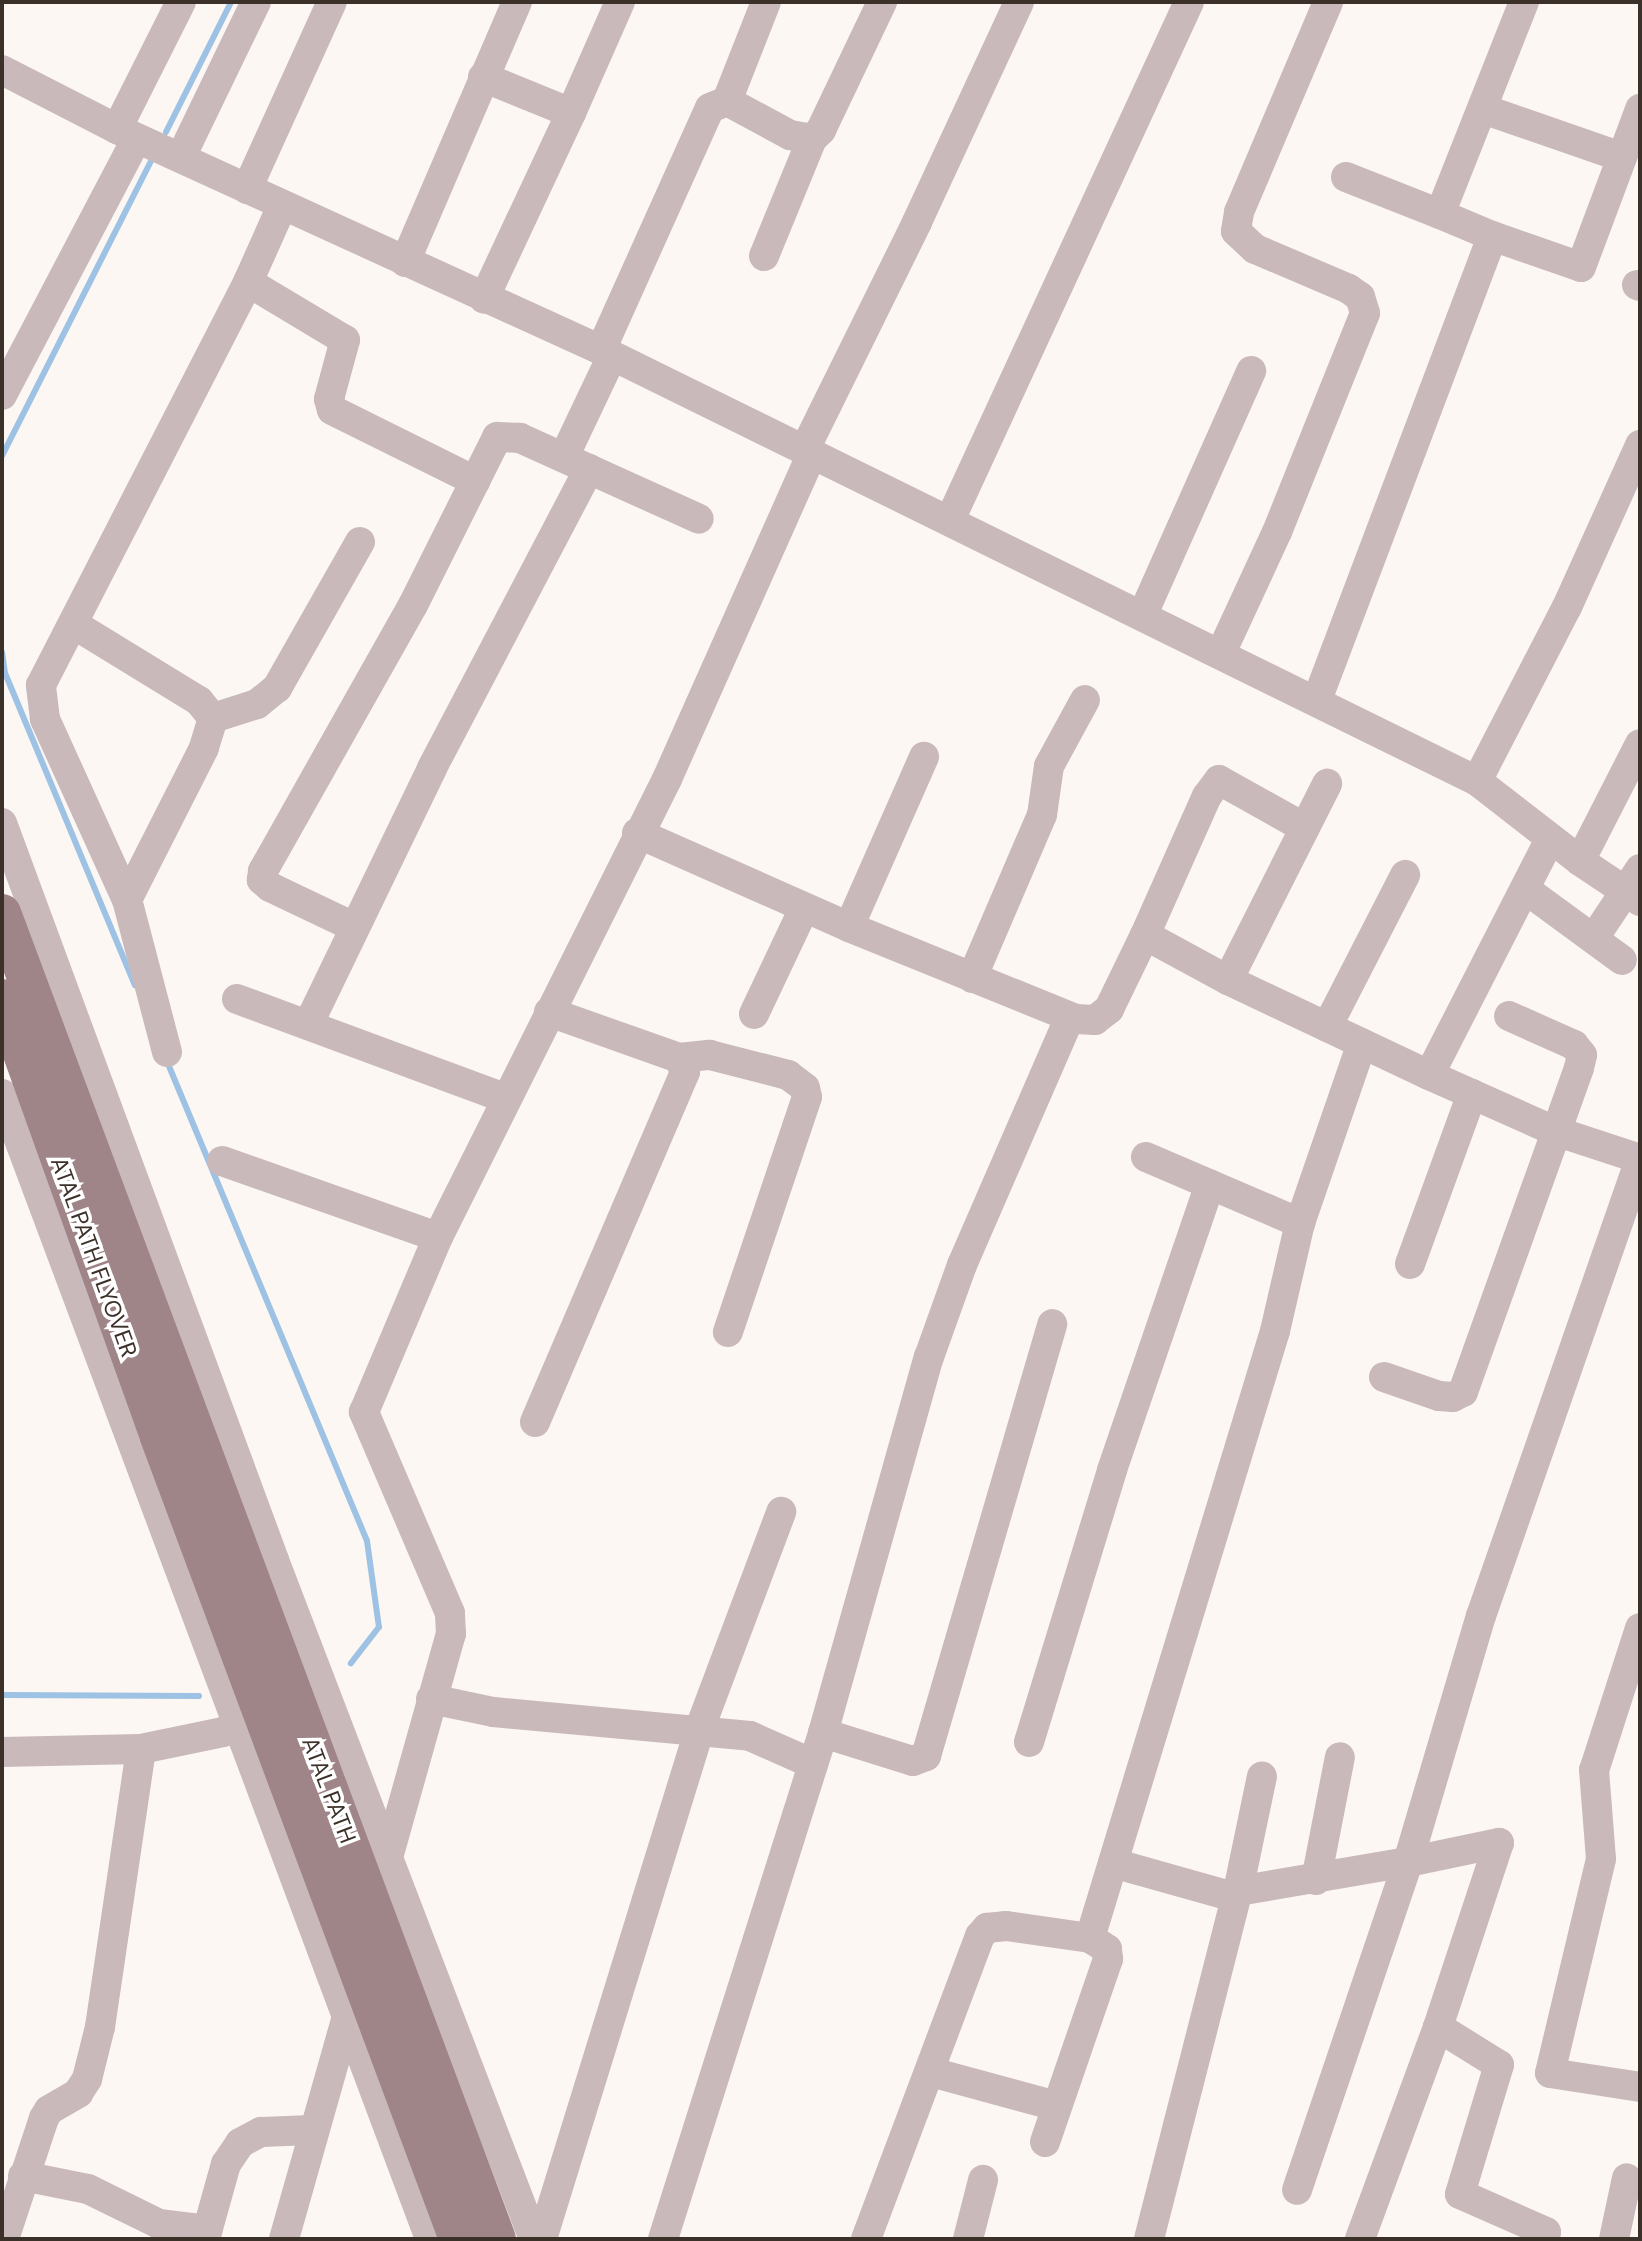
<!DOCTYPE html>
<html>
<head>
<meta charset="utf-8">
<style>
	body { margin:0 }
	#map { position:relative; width:1642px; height:2241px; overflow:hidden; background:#fdf7f3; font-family:"DM Sans",sans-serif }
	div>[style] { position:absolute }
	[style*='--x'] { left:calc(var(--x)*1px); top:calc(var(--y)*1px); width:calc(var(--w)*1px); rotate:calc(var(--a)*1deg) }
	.stream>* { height:6px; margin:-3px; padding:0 3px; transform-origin:3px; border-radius:3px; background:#9dc2e3 }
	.minor>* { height:30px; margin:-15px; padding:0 15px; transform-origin:15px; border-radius:15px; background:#c9b9bb }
	.major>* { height:38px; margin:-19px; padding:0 19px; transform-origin:19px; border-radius:19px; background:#9f8488 }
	span { translate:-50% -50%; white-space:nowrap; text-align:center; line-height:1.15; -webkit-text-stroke:7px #fff; paint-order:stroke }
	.street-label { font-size:23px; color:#3b3129 }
	.frame { position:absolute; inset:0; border:4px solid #3b3129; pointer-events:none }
</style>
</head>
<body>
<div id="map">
	<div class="stream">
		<i style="--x:166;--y:132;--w:145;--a:-63.4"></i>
		<i style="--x:2;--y:456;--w:333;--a:-63.2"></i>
		<i style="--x:2;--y:652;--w:21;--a:82"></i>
		<i style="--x:5;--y:673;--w:338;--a:67.4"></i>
		<i style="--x:166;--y:1059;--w:522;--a:67.36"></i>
		<i style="--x:367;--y:1541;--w:87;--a:82.1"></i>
		<i style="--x:379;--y:1627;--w:46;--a:127.9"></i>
		<i style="--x:2;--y:1695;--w:197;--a:0.3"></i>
	</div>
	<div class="minor">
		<i style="--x:2;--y:70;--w:129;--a:27.2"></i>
		<i style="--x:117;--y:129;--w:532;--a:24.54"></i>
		<i style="--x:601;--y:350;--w:976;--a:26.2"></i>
		<i style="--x:1477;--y:781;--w:130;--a:37.8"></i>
		<i style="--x:1580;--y:861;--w:72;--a:33.7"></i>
		<i style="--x:483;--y:77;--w:95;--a:22.2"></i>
		<i style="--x:571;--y:113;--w:205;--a:115.1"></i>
		<i style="--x:727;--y:101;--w:106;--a:-68.5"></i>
		<i style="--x:1483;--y:109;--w:147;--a:19.1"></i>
		<i style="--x:571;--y:113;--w:121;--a:-66.2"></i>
		<i style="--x:117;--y:129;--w:142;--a:-63.3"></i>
		<i style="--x:181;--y:157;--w:172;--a:-64.2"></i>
		<i style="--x:1346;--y:177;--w:101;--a:21.5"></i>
		<i style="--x:247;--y:189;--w:205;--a:-65.6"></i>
		<i style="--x:1492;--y:236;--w:94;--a:19.2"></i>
		<i style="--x:1581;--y:267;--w:169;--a:-69.5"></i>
		<i style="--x:764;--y:256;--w:126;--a:-67.7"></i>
		<i style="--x:405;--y:262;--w:283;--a:-66.7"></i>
		<i style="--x:248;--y:282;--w:113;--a:30.9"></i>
		<i style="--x:345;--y:340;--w:61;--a:105.2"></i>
		<i style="--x:329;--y:399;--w:11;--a:75"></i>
		<i style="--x:332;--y:410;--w:160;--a:26.4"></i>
		<i style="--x:1637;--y:285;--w:3;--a:18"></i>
		<i style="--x:601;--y:350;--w:265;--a:-65.8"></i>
		<i style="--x:710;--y:108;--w:18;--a:-22"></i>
		<i style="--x:727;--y:101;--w:72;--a:28.4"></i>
		<i style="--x:790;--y:135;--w:22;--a:10"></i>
		<i style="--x:812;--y:139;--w:13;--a:-45"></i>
		<i style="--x:821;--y:130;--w:142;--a:-64.5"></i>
		<i style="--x:2;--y:395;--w:290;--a:-62.3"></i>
		<i style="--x:804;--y:451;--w:255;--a:-63.7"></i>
		<i style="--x:917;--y:222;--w:242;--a:-65.1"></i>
		<i style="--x:564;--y:457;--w:112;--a:-64.6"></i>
		<i style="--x:950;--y:520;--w:570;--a:-65.23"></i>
		<i style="--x:1143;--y:614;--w:266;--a:-66"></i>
		<i style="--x:75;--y:625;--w:145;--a:31.5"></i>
		<i style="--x:199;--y:701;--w:22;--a:51"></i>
		<i style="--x:213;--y:718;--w:31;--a:107"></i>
		<i style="--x:204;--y:748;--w:170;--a:116.9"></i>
		<i style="--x:1221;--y:653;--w:133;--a:-65.2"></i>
		<i style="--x:1277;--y:532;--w:236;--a:-68.1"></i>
		<i style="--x:1365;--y:313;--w:17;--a:-107"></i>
		<i style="--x:1360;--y:297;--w:14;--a:-144"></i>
		<i style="--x:1349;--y:289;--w:102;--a:-156.9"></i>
		<i style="--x:1255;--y:249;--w:26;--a:-137"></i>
		<i style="--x:1236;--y:231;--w:19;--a:-81"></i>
		<i style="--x:1239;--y:212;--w:228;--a:-67"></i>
		<i style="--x:1317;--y:700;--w:496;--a:-69.3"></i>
		<i style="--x:1492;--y:236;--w:56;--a:-157.1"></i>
		<i style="--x:1440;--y:214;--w:228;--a:-68.4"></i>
		<i style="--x:213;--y:718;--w:46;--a:-17.7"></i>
		<i style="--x:257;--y:704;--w:26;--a:-39"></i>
		<i style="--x:277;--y:688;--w:168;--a:-60.4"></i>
		<i style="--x:1477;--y:781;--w:196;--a:-62.7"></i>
		<i style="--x:1567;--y:607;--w:178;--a:-65.7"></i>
		<i style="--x:2;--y:823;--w:786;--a:69.74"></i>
		<i style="--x:274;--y:1560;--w:727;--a:69.05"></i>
		<i style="--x:637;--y:833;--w:232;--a:23.9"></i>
		<i style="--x:849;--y:927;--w:245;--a:22.1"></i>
		<i style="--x:1076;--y:1019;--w:19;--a:3"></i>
		<i style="--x:1095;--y:1020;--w:18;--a:-38"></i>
		<i style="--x:1109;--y:1009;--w:82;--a:-64.1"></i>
		<i style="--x:1145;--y:935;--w:94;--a:28.5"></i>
		<i style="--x:1228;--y:980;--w:222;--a:25.3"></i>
		<i style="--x:1550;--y:839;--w:265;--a:117.1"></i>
		<i style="--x:1429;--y:1075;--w:138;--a:24"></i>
		<i style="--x:1555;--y:1131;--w:89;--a:18.2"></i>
		<i style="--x:1580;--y:861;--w:131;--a:-62.9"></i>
		<i style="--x:1525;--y:889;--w:120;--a:36.2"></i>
		<i style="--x:354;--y:927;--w:93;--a:-154.5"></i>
		<i style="--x:270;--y:887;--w:11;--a:-139"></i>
		<i style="--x:262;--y:880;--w:9;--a:-84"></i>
		<i style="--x:263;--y:871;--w:305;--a:-60.6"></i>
		<i style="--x:413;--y:605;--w:188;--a:-63.4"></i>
		<i style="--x:497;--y:437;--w:23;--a:2"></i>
		<i style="--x:520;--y:438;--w:196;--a:24.3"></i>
		<i style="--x:849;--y:927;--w:186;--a:-66.2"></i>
		<i style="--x:1145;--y:935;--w:152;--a:-66"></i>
		<i style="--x:1207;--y:796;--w:20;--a:-53"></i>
		<i style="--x:1219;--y:780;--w:98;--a:29.2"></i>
		<i style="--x:1594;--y:938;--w:83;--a:-56.3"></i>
		<i style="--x:972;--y:978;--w:177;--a:-66.8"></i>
		<i style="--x:1042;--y:815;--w:49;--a:-81.9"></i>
		<i style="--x:1049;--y:766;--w:75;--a:-61.4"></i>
		<i style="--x:1228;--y:980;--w:220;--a:-63.2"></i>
		<i style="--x:237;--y:999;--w:286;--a:20.3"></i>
		<i style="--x:754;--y:1014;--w:117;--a:-64.7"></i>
		<i style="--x:309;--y:1023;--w:283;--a:-64.2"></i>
		<i style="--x:432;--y:768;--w:338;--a:-62.3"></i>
		<i style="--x:1327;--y:1027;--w:171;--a:-62.8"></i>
		<i style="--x:167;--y:1052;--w:157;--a:-104.7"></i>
		<i style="--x:127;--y:900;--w:199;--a:-114.4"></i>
		<i style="--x:45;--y:719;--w:34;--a:-97"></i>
		<i style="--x:41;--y:685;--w:453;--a:-62.8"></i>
		<i style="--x:248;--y:282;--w:83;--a:-65.9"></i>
		<i style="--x:679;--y:1058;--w:31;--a:-6"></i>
		<i style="--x:710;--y:1055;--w:81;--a:14.4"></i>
		<i style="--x:788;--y:1075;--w:21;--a:37"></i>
		<i style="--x:805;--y:1088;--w:9;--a:77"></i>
		<i style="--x:807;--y:1097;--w:248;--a:108.6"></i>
		<i style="--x:2;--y:1094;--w:1222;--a:69.5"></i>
		<i style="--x:1146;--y:1157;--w:168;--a:23.2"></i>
		<i style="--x:222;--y:1161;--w:229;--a:19.4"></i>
		<i style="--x:1410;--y:1264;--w:181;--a:-70"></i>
		<i style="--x:1384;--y:1377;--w:58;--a:19.1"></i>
		<i style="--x:1439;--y:1396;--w:14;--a:4"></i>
		<i style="--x:1453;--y:1397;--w:11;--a:-27"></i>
		<i style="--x:1463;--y:1392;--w:344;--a:-70.3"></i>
		<i style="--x:1579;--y:1068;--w:13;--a:-77"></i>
		<i style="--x:1582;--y:1055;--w:13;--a:-129"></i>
		<i style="--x:1574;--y:1045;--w:71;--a:-156"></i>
		<i style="--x:535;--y:1422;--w:381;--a:-66.8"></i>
		<i style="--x:685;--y:1072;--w:15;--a:-113"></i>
		<i style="--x:679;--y:1058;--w:138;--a:-160.5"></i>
		<i style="--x:1640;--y:1628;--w:149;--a:107.9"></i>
		<i style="--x:1594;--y:1770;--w:89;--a:85.5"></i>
		<i style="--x:1601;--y:1859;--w:220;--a:103.4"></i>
		<i style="--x:1550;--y:2073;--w:91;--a:8.8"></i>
		<i style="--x:431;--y:1699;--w:63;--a:11.8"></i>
		<i style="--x:493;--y:1712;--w:258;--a:5.3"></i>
		<i style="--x:750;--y:1736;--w:69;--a:24"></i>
		<i style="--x:823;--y:1733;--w:94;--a:17.3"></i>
		<i style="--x:913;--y:1761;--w:14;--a:-21"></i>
		<i style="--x:926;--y:1756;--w:450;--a:-73.7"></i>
		<i style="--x:1029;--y:1742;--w:284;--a:-73"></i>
		<i style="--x:1112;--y:1470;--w:302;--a:-71.1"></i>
		<i style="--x:2;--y:1752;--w:139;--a:-1.2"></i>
		<i style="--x:141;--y:1749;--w:84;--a:-11.7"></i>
		<i style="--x:223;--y:1732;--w:15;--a:-28"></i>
		<i style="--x:389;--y:1854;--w:229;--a:-74.3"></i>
		<i style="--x:451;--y:1634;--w:21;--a:-93"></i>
		<i style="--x:450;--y:1613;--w:219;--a:-113.2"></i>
		<i style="--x:364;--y:1412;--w:190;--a:-67.1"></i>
		<i style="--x:438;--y:1237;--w:512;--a:-63.43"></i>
		<i style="--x:667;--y:779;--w:354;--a:-66"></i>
		<i style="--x:1113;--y:1863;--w:126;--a:15.7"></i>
		<i style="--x:1316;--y:1880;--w:125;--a:-79"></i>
		<i style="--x:1238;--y:1891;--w:117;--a:-78.2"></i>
		<i style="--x:931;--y:2072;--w:130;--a:15.2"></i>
		<i style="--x:1045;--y:2142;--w:194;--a:-71"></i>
		<i style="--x:1108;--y:1959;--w:10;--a:-96"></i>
		<i style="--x:1107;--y:1949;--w:20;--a:-147"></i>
		<i style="--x:23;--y:2176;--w:66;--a:11.3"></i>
		<i style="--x:88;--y:2189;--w:79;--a:26.2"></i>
		<i style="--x:159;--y:2224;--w:49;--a:7"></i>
		<i style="--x:4;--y:2239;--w:127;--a:-71.7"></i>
		<i style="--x:44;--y:2118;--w:9;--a:-58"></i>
		<i style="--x:49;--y:2110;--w:34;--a:-30"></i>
		<i style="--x:78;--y:2093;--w:17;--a:-57"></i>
		<i style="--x:87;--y:2079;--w:54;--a:-76"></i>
		<i style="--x:100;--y:2027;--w:281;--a:-81.6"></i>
		<i style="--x:205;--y:2239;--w:78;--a:-74.4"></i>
		<i style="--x:226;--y:2164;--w:25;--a:-56"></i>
		<i style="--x:240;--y:2143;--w:24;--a:-28"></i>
		<i style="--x:261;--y:2132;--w:51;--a:-2.2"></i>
		<i style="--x:284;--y:2239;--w:232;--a:-74.2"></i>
		<i style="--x:542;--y:2239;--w:535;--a:-72.82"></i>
		<i style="--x:700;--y:1728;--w:231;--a:-69.4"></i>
		<i style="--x:663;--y:2239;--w:531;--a:-72.45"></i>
		<i style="--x:823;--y:1733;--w:391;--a:-74.3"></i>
		<i style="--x:929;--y:1357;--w:98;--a:-70.3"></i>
		<i style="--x:962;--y:1265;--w:270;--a:-66.5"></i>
		<i style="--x:866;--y:2239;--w:324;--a:-69.4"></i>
		<i style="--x:980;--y:1936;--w:11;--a:-49"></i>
		<i style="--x:987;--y:1928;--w:19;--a:-6"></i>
		<i style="--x:1006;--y:1926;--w:85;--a:8.1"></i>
		<i style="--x:1090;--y:1938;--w:635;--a:-73.05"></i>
		<i style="--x:1275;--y:1331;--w:111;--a:-77"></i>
		<i style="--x:1300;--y:1223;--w:190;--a:-71"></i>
		<i style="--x:968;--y:2239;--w:61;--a:-75.7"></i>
		<i style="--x:1149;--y:2239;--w:359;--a:-75.7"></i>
		<i style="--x:1238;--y:1891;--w:172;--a:-9.7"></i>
		<i style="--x:1408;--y:1862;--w:346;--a:108.7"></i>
		<i style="--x:1360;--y:2239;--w:226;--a:-69.8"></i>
		<i style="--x:1544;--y:2239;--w:7;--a:-74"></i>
		<i style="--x:1546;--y:2232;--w:94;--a:-156.2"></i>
		<i style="--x:1460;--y:2194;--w:135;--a:-73.2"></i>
		<i style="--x:1499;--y:2065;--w:72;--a:-148.1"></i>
		<i style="--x:1438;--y:2027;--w:194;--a:-71.7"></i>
		<i style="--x:1499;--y:1843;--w:93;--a:168.2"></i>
		<i style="--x:1408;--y:1862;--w:257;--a:-73.5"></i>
		<i style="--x:1481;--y:1616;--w:484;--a:-70.8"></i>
		<i style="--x:1614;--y:2239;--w:62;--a:-78"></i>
	</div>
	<div class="major">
		<i style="--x:2;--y:913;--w:1415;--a:69.53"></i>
		<i style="--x:2;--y:998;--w:466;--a:70.3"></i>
		<i style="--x:159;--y:1437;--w:856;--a:69.55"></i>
	</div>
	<div class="street-label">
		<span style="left:94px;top:1257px;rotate:70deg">ATAL PATH FLYOVER</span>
		<span style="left:329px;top:1790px;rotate:69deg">ATAL PATH</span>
	</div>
	<div class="frame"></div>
</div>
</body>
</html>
